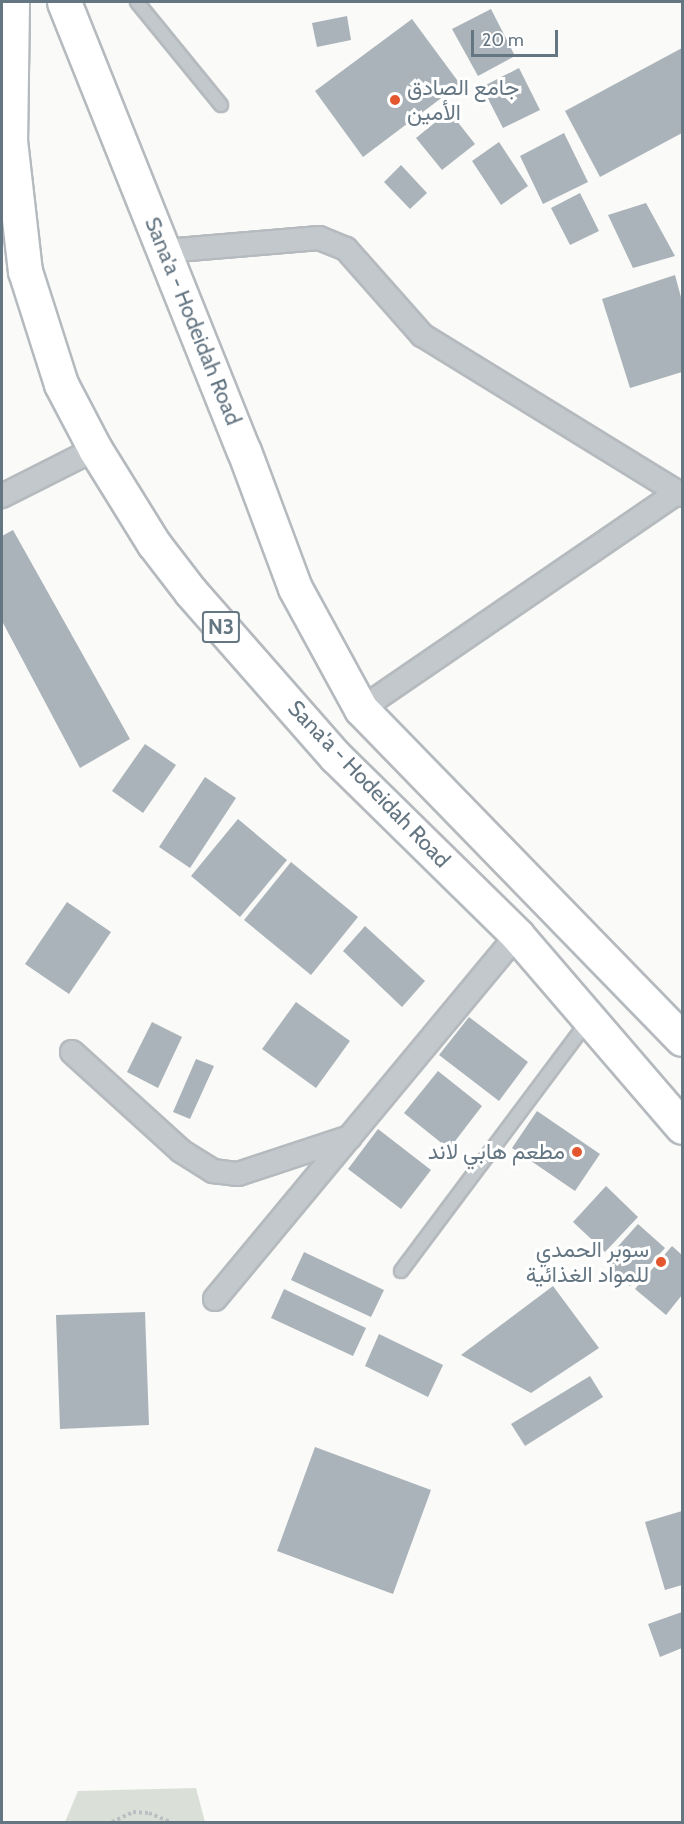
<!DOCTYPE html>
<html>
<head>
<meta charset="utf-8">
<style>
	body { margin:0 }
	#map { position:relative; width:684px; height:1824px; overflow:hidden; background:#fafaf8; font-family:Cabin,Vazirmatn,sans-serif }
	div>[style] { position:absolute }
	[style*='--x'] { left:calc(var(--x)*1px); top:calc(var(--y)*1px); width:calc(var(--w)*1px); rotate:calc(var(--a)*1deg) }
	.green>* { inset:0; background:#dadfd7 }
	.building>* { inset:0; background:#aab3b9 }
	.path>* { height:4px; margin-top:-2px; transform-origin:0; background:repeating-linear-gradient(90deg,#bbbfc2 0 3px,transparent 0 6px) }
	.roads { filter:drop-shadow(2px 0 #b5babe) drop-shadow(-2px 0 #b5babe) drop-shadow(0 2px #b5babe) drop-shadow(0 -2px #b5babe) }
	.lane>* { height:12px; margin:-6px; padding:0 6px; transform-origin:6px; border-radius:6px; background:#c3c8cc }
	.street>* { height:22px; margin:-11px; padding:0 11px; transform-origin:11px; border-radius:11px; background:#c3c8cc }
	.primary>* { height:33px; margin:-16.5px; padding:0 16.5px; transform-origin:16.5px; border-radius:16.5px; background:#fff }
	.dots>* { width:16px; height:16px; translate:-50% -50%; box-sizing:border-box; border:3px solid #fff; border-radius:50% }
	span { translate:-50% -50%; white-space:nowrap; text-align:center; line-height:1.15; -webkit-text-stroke:6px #fff; paint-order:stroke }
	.shield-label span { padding:2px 4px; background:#fff; border:2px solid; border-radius:4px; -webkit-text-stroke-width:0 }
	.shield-label { font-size:21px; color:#657683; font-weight:700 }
	.poi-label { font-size:22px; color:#657683 }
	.left { translate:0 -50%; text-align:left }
	.right { translate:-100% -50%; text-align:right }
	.street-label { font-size:22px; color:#657683 }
	.frame { position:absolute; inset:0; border:3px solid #657683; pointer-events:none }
	.scale { position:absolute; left:471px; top:30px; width:87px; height:27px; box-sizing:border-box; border:3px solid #657683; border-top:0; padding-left:8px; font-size:18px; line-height:21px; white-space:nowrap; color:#657683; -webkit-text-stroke:4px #fff; paint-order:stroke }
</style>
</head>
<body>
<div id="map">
	<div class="green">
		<i style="clip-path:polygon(196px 1788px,205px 1822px,65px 1822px,78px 1791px)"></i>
	</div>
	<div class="building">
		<i style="clip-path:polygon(491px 9px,515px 56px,478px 76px,452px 29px)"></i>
		<i style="clip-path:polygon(347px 16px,351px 40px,317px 47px,312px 23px)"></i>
		<i style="clip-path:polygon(412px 19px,460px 84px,363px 157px,315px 91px)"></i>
		<i style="clip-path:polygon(682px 48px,682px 133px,600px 177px,565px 111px)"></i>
		<i style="clip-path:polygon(519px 68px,540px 110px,503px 128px,482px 87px)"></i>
		<i style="clip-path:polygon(449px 111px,475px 144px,442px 170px,416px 138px)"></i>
		<i style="clip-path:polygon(564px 133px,588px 182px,543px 204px,520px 156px)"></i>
		<i style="clip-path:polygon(499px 142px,528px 186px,501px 205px,472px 161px)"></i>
		<i style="clip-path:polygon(401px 165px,427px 193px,410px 209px,384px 182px)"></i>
		<i style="clip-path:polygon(580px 193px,599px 231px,570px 245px,551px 208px)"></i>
		<i style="clip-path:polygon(646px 203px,675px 256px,633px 268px,608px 215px)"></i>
		<i style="clip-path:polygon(675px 275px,682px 301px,682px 372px,630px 388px,602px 299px)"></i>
		<i style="clip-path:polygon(13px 530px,130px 739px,80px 768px,2px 621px,2px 536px)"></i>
		<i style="clip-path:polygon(145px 744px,176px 765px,143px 813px,112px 791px)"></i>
		<i style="clip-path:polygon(205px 777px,236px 798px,190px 868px,159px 847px)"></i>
		<i style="clip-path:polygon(238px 819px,287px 860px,240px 917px,191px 876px)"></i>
		<i style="clip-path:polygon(291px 862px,358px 917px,311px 975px,244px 920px)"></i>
		<i style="clip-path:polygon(67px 902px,111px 932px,69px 994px,25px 964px)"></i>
		<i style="clip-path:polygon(365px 926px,425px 981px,402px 1007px,343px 951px)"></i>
		<i style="clip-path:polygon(296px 1002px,350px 1041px,316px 1088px,262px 1049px)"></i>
		<i style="clip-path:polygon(469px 1017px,528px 1062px,499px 1101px,439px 1055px)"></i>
		<i style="clip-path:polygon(152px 1022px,182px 1037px,158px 1088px,127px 1072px)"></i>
		<i style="clip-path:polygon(196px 1059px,214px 1066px,190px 1119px,173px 1112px)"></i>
		<i style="clip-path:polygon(438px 1071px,482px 1106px,449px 1149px,404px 1113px)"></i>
		<i style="clip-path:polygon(537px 1111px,600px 1154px,575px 1191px,512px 1148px)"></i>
		<i style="clip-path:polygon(378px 1129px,431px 1170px,401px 1209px,348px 1169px)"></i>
		<i style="clip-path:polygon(606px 1186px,638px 1217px,605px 1252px,573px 1222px)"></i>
		<i style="clip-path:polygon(638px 1224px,665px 1248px,630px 1286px,604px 1262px)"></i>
		<i style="clip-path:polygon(672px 1246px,682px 1255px,682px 1295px,666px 1315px,635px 1289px)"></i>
		<i style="clip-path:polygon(304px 1252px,384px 1290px,371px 1317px,291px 1280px)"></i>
		<i style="clip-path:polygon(553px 1286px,599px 1348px,531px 1393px,461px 1355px)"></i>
		<i style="clip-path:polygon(284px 1289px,366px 1328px,353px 1356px,271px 1318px)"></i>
		<i style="clip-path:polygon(145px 1312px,149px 1425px,60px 1429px,56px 1315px)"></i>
		<i style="clip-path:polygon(379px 1334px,443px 1365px,428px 1397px,365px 1366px)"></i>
		<i style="clip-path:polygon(590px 1376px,603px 1397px,525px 1446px,511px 1424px)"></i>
		<i style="clip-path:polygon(315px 1447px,431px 1490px,393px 1594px,277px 1551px)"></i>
		<i style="clip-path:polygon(682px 1511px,682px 1585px,665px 1590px,645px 1522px)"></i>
		<i style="clip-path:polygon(682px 1612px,682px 1648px,660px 1657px,648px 1624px)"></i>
	</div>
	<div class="path">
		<i style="--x:112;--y:1822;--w:23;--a:-25"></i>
		<i style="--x:133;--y:1812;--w:16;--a:4"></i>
		<i style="--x:149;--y:1813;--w:23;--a:23"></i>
	</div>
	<div class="roads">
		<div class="lane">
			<i style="--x:137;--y:2;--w:133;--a:50.8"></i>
			<i style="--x:401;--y:1271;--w:312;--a:-53.2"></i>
		</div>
		<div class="street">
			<i style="--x:165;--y:251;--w:155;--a:-4.8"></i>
			<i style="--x:319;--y:238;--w:29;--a:22"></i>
			<i style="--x:346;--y:249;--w:115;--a:48.5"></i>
			<i style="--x:422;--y:335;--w:305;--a:31.6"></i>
			<i style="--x:2;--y:496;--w:104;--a:-26.8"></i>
			<i style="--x:361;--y:709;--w:384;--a:-34.4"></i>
			<i style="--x:72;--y:1052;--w:147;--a:42.2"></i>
			<i style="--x:181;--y:1151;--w:38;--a:32"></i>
			<i style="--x:213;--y:1171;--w:25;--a:7"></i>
			<i style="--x:238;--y:1174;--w:118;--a:-18.3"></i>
			<i style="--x:215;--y:1299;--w:473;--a:-50.3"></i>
		</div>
		<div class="primary">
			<i style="--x:12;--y:2;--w:138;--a:90.8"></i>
			<i style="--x:10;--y:140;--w:132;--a:83.5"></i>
			<i style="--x:25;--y:271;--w:119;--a:72.3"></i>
			<i style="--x:61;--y:384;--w:73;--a:62.4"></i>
			<i style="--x:95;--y:449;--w:112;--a:58.2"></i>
			<i style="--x:154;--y:544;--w:59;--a:52.5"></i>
			<i style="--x:190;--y:591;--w:221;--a:48.7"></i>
			<i style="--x:336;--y:757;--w:254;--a:44.5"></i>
			<i style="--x:517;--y:935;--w:253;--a:49.3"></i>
			<i style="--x:64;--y:2;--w:484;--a:68.2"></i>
			<i style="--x:244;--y:451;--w:146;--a:69.6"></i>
			<i style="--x:295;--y:588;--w:138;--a:61.4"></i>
			<i style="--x:361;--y:709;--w:460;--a:45.8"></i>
		</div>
	</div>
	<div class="dots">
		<i style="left:395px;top:100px;background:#e4572e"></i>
		<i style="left:577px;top:1152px;background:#e4572e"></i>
		<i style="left:661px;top:1262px;background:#e4572e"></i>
	</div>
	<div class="shield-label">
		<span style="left:221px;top:627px">N3</span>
	</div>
	<div class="poi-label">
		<span class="left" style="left:407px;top:100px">جامع الصادق<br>الأمين</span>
		<span class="right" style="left:565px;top:1152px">مطعم هابي لاند</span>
		<span class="right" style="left:649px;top:1262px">سوبر الحمدي<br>للمواد الغذائية</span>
	</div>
	<div class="street-label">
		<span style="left:193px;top:321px;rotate:68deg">Sana'a - Hodeidah Road</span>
		<span style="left:369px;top:784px;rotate:46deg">Sana'a - Hodeidah Road</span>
	</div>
	<div class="frame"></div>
	<div class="scale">20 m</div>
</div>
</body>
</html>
